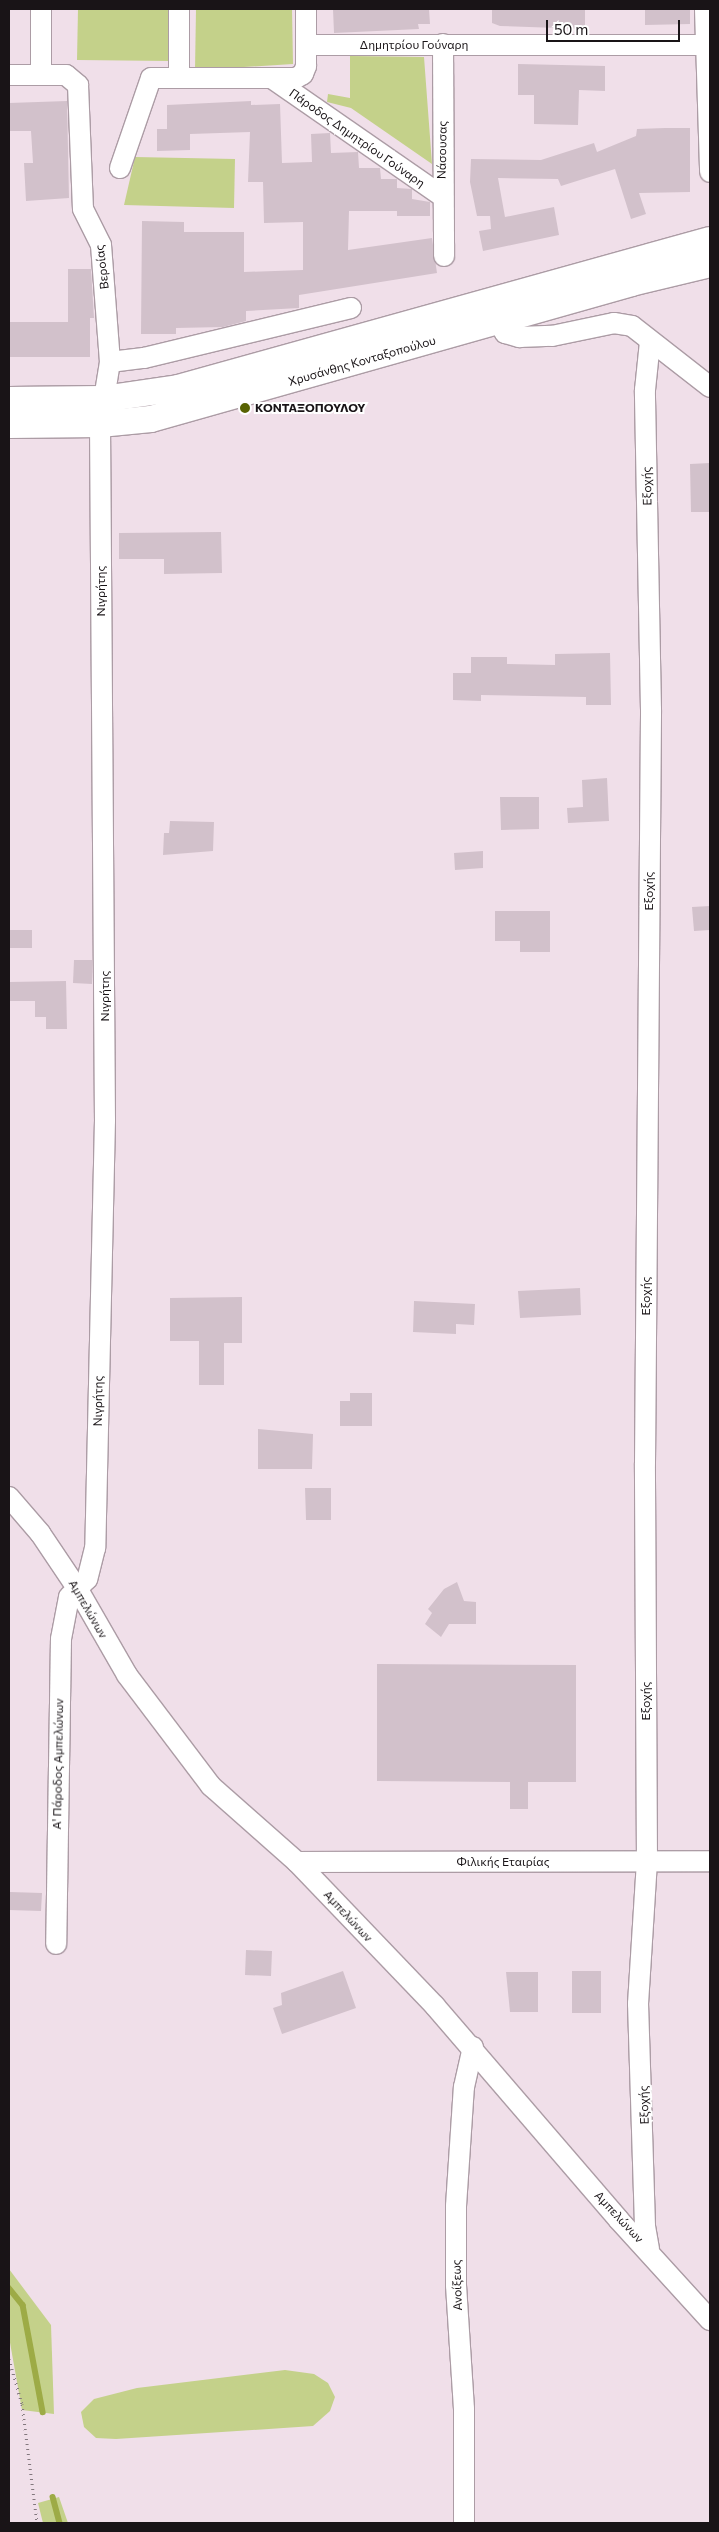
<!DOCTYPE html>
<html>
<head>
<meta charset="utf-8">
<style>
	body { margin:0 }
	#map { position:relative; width:719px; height:2532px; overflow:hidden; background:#f0dfe9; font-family:Commissioner,sans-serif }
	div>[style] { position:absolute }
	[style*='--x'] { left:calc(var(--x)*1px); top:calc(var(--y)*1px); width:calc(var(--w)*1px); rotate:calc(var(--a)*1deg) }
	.green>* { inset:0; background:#c4d18a }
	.stream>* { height:5.5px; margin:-2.75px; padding:0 2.75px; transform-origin:2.75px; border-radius:2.75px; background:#9dab46 }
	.building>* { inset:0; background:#d2c1cb }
	.path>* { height:3px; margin-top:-1.5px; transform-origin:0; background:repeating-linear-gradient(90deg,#83787e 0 1px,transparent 0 5px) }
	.roads { filter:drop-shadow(1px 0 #ac9ca5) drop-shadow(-1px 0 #ac9ca5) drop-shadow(0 1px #ac9ca5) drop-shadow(0 -1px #ac9ca5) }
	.minor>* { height:20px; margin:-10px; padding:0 10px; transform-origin:10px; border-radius:10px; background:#fff }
	.major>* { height:26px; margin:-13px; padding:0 13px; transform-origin:13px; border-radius:13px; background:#fff }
	.dots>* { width:14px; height:14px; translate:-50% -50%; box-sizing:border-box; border:2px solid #fff; border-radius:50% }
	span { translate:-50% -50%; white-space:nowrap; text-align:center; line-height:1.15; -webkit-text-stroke:4px #fff; paint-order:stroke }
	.street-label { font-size:12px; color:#191417 }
	.poi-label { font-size:12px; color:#191417; font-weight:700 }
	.left { translate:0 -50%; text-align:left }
	.frame { position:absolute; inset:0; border:10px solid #191417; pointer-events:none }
	.scale { position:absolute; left:546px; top:20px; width:134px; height:22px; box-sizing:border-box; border:2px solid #191417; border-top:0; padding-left:6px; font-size:15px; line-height:18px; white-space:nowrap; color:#191417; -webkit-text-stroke:4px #fff; paint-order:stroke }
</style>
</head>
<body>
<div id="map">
	<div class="green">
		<i style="clip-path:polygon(78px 9px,169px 9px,170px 61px,77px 60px)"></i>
		<i style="clip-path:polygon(196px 9px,292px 9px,293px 64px,195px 70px)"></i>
		<i style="clip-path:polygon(350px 56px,424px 57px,432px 164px,351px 108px,327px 102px,328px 94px,350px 98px)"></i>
		<i style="clip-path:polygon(135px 157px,235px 159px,234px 208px,124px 205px)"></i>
		<i style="clip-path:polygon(9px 2269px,51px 2325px,54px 2414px,22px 2410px,9px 2337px)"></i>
		<i style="clip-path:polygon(285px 2370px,314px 2374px,328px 2383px,335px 2397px,330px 2411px,313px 2426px,116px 2439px,96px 2438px,84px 2427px,81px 2412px,94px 2399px,137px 2388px)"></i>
		<i style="clip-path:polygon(59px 2497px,68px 2523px,43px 2523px,38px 2503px)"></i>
	</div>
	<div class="stream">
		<i style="--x:9;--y:2288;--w:22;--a:51"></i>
		<i style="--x:23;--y:2305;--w:109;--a:79.4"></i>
		<i style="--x:53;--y:2497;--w:27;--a:75"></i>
	</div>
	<div class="building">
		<i style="clip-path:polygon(333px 9px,429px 9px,430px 24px,418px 24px,419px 29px,334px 33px)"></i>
		<i style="clip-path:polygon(492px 9px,585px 9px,585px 29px,500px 26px,492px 23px)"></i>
		<i style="clip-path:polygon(645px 9px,690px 9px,690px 24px,645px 25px)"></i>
		<i style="clip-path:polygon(518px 64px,605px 66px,605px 91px,579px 90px,578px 125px,534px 124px,534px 95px,518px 95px)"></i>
		<i style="clip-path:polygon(67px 101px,69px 198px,26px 201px,24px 163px,33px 163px,31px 131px,9px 131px,9px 103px)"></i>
		<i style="clip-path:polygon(251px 101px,251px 105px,280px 104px,282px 163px,312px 162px,311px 134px,330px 133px,331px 153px,358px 152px,359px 168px,380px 168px,381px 179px,397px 179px,397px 188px,412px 189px,412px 199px,430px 202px,430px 216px,397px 216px,397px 211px,349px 211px,348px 250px,432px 238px,437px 273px,299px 295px,299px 308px,246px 311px,246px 321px,223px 327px,176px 328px,176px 334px,141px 334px,142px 221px,184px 222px,184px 232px,244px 232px,244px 272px,303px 270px,303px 222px,264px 223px,263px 182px,248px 182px,250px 132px,190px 134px,190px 150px,157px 151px,157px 129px,167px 129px,167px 105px)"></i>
		<i style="clip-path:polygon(665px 128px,690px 128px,690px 192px,639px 193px,646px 214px,631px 219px,615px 169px,561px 186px,558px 179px,498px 178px,505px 217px,554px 207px,559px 235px,483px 251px,479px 231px,491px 229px,490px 216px,477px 216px,470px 182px,471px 159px,541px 160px,594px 143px,597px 152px,636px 136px,637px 129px)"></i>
		<i style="clip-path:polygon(68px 269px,91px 269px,94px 318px,90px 318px,90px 357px,9px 357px,9px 322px,68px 322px)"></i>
		<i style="clip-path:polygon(710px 463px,710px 512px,691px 512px,690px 464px)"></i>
		<i style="clip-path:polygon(221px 532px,222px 573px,164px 574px,164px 559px,119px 559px,119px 533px)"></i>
		<i style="clip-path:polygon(610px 653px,611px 705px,586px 705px,586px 697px,481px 695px,481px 701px,453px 700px,453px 673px,471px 673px,471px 657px,507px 657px,507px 664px,555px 665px,555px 654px)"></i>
		<i style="clip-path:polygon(607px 778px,609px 821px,568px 823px,567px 808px,583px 807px,582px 780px)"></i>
		<i style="clip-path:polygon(500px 797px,539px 797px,539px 829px,501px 830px)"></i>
		<i style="clip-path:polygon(170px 821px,214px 822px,213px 851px,163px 855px,164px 833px,169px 833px)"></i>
		<i style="clip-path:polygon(483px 851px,483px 868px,455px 870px,454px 853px)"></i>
		<i style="clip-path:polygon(710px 906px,710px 930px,694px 931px,692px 907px)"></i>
		<i style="clip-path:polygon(495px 911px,550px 911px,550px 952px,520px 952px,520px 941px,495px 941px)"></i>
		<i style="clip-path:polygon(9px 930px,32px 930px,32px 948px,9px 948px)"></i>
		<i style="clip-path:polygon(74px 960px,92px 960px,92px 984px,73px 983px)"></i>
		<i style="clip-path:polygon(66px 981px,67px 1029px,46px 1029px,46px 1017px,35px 1017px,35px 1001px,9px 1001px,9px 982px)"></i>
		<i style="clip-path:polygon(580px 1288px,581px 1315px,520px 1318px,518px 1291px)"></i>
		<i style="clip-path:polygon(242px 1297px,242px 1343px,224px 1343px,224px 1385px,199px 1385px,199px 1341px,170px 1341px,170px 1298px)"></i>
		<i style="clip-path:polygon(414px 1301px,475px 1304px,474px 1325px,456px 1324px,456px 1334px,413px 1332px)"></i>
		<i style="clip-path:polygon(350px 1393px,372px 1393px,372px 1426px,340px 1426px,340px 1401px,350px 1401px)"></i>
		<i style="clip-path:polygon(258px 1429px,313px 1434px,312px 1469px,258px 1469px)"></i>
		<i style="clip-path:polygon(305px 1488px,331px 1488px,331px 1520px,306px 1520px)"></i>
		<i style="clip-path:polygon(457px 1582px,464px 1601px,476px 1602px,476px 1624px,449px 1624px,441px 1637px,425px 1624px,432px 1613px,428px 1609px,444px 1589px)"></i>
		<i style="clip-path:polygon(377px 1664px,576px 1665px,576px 1782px,528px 1782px,528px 1809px,510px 1809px,510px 1782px,377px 1781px)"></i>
		<i style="clip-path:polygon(10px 1892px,42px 1893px,41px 1911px,9px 1910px)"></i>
		<i style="clip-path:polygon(246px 1950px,272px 1951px,271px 1976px,245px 1975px)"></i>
		<i style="clip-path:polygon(343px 1971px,356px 2008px,282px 2034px,273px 2008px,282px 2005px,281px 1993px)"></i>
		<i style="clip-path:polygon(572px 1971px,601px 1971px,601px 2013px,572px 2013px)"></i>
		<i style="clip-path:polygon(506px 1972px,538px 1972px,538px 2012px,510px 2012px)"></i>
	</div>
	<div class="path">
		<i style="--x:9;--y:2359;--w:47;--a:73.9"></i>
		<i style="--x:22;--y:2404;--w:120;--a:82.8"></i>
	</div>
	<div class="roads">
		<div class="minor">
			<i style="--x:41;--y:9;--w:66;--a:90"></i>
			<i style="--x:705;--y:9;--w:163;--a:88.2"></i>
			<i style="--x:443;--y:44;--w:212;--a:89.7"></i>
			<i style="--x:306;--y:45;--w:399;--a:0"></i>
			<i style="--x:9;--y:75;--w:57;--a:0"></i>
			<i style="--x:66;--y:75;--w:16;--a:40"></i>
			<i style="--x:78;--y:85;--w:124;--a:87.7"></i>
			<i style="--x:83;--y:209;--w:40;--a:63.4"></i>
			<i style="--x:101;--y:245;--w:117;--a:85.6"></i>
			<i style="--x:110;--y:362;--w:63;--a:99.2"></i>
			<i style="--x:100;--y:424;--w:696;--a:89.59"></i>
			<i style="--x:105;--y:1120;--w:428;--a:91.3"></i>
			<i style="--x:95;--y:1548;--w:32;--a:104"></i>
			<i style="--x:87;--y:1579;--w:25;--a:135"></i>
			<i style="--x:69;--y:1597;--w:43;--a:100.8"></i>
			<i style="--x:61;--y:1639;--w:305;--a:90.9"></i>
			<i style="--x:179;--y:77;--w:68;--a:-90"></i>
			<i style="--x:273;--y:79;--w:206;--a:34.7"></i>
			<i style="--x:120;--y:168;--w:95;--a:-71"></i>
			<i style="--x:151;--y:78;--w:145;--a:0"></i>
			<i style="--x:296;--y:78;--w:8;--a:-30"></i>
			<i style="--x:303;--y:74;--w:9;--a:-69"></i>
			<i style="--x:306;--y:66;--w:57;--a:-90"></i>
			<i style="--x:498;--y:321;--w:14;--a:60"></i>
			<i style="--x:505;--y:333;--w:15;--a:16"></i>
			<i style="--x:519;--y:337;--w:33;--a:-2"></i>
			<i style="--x:552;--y:336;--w:63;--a:-11.8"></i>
			<i style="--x:614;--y:323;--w:18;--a:9"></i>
			<i style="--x:632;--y:326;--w:99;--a:38"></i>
			<i style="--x:110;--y:362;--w:34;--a:-7"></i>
			<i style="--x:144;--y:358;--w:213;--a:-13.6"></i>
			<i style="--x:9;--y:1497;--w:48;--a:49.3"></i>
			<i style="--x:40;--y:1533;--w:66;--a:56.1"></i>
			<i style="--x:77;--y:1588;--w:100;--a:60.1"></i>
			<i style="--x:127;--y:1675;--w:139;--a:52.9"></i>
			<i style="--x:211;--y:1786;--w:115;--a:41.5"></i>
			<i style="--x:297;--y:1862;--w:199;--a:46.2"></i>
			<i style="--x:435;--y:2006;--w:281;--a:49.3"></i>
			<i style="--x:618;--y:2219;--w:137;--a:47.7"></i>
			<i style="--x:297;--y:1862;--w:413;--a:-0.1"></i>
			<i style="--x:649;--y:2249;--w:23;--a:-100"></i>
			<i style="--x:645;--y:2226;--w:222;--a:-91.8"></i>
			<i style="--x:638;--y:2004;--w:142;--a:-86.4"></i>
			<i style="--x:647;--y:1862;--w:399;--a:-90.3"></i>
			<i style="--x:645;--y:1463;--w:753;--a:-89.54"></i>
			<i style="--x:651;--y:710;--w:320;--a:-91.1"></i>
			<i style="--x:645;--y:390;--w:48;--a:-84.1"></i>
			<i style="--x:464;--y:2523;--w:114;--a:-90"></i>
			<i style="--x:464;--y:2409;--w:124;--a:-93.7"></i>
			<i style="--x:456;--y:2285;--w:79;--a:-90"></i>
			<i style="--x:456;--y:2206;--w:119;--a:-86.2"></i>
			<i style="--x:464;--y:2087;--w:41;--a:-77.3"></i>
		</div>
		<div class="major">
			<i style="--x:9;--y:400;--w:94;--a:-0.6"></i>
			<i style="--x:103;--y:399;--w:76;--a:-8.3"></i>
			<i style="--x:178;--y:388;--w:552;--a:-15.55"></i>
			<i style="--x:9;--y:425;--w:91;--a:-0.6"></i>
			<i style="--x:100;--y:424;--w:51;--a:-5.6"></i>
			<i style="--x:151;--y:419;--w:499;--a:-15.8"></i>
			<i style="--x:631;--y:283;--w:81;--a:-13.5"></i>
		</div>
	</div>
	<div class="dots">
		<i style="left:245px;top:408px;background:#586303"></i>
	</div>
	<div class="street-label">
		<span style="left:414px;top:45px">Δημητρίου Γούναρη</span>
		<span style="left:357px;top:138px;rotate:35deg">Πάροδος Δημητρίου Γούναρη</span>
		<span style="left:442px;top:150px;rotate:-89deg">Νάσουσας</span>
		<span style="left:102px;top:267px;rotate:-97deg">Βεροίας</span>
		<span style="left:362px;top:361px;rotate:-16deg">Χρυσάνθης Κονταξοπούλου</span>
		<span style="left:647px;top:486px;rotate:-91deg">Εξοχής</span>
		<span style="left:101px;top:591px;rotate:-90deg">Νιγρήτης</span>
		<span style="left:649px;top:891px;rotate:-90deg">Εξοχής</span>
		<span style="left:105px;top:996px;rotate:-90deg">Νιγρήτης</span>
		<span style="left:646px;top:1296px;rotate:-90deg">Εξοχής</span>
		<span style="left:98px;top:1401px;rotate:-89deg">Νιγρήτης</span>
		<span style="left:88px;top:1609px;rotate:60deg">Αμπελώνων</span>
		<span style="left:646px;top:1701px;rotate:-90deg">Εξοχής</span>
		<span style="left:58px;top:1764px;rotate:-89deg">Α' Πάροδος Αμπελώνων</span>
		<span style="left:503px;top:1862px">Φιλικής Εταιρίας</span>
		<span style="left:348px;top:1916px;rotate:47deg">Αμπελώνων</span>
		<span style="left:644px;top:2105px;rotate:-92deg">Εξοχής</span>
		<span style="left:619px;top:2217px;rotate:47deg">Αμπελώνων</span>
		<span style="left:457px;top:2285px;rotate:-92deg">Ανοίξεως</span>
	</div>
	<div class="poi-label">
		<span class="left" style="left:255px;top:408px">ΚΟΝΤΑΞΟΠΟΥΛΟΥ</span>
	</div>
	<div class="frame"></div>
	<div class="scale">50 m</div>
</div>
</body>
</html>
